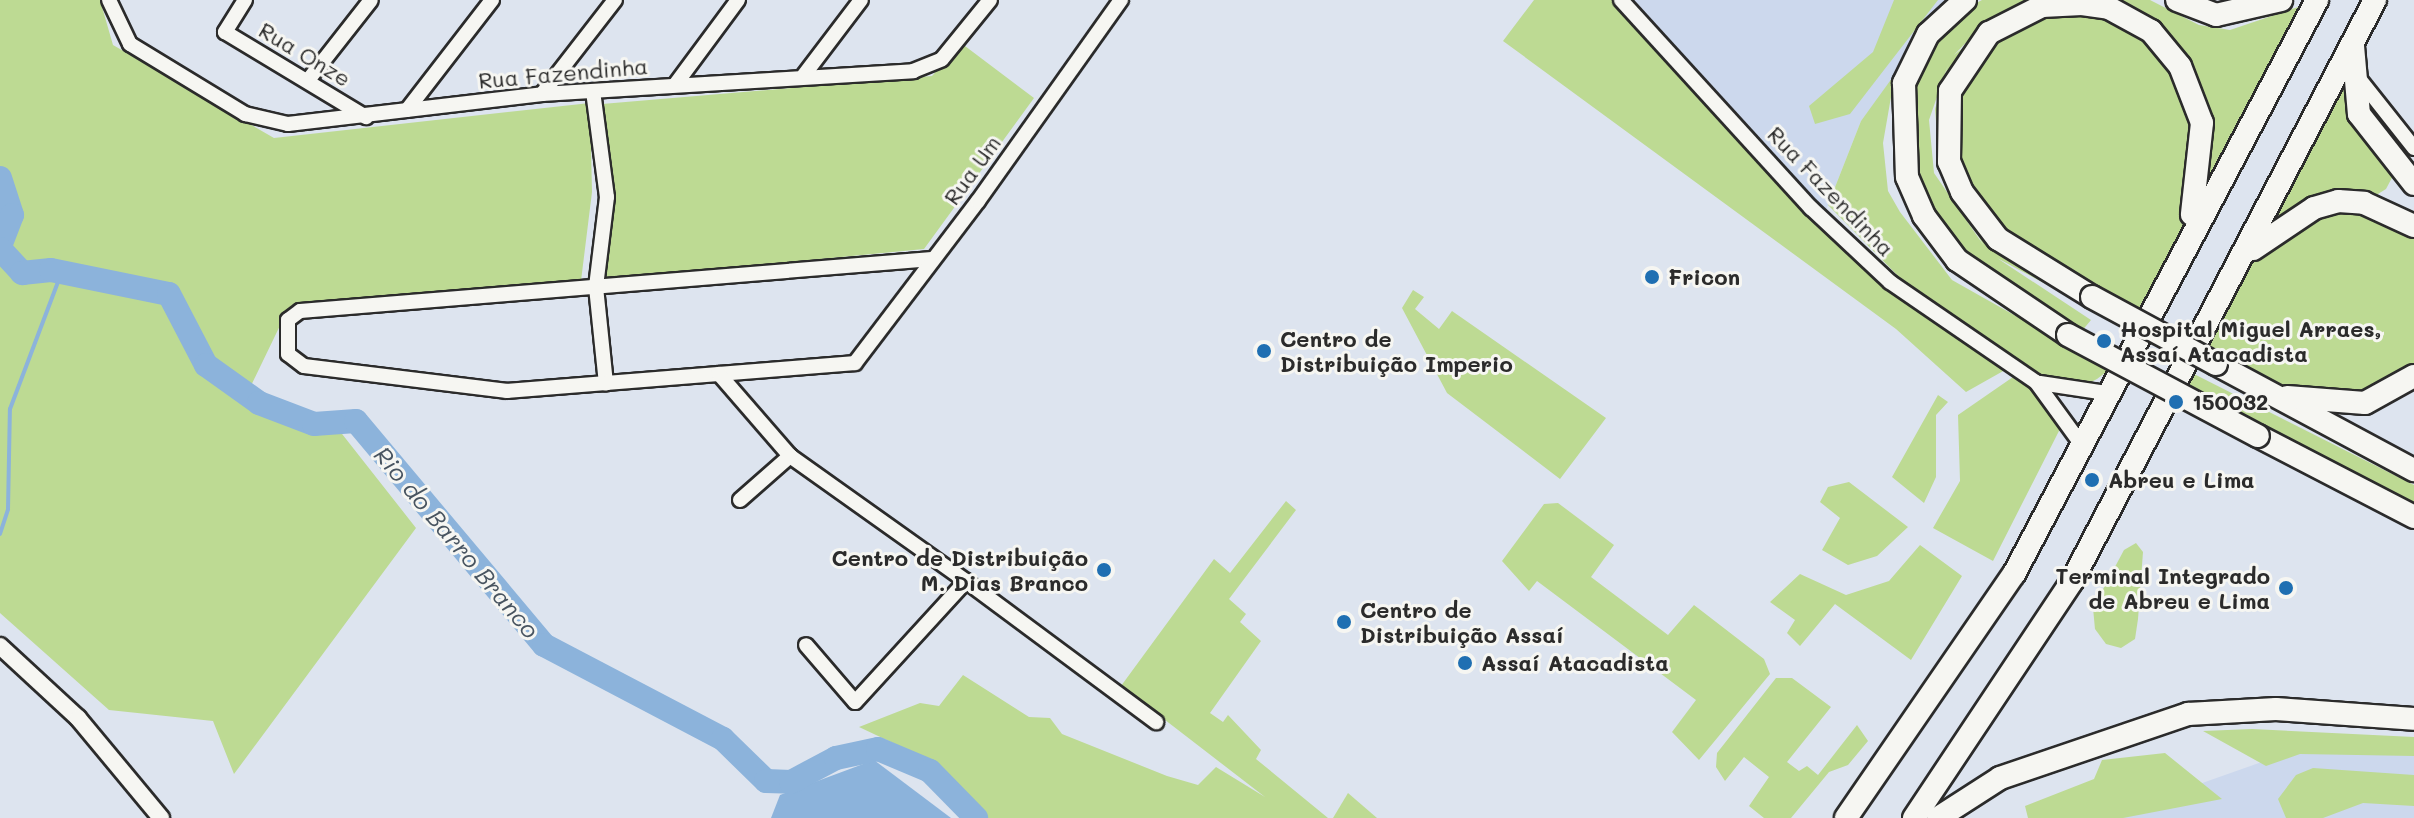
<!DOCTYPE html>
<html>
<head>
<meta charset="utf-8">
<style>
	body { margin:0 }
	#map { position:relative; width:2414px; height:818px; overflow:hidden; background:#dde4ef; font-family:Mali,sans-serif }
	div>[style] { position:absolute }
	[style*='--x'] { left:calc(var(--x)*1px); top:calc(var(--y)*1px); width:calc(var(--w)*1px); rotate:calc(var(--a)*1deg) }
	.built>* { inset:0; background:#ccd8ed }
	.green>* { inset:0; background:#bdda93 }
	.water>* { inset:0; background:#8cb3db }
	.stream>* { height:4px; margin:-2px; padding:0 2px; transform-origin:2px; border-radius:2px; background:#8cb3db }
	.river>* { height:24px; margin:-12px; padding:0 12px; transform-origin:12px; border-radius:12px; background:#8cb3db }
	.roads { filter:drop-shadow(2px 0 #2b2b2b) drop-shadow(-2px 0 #2b2b2b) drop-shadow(0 2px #2b2b2b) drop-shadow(0 -2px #2b2b2b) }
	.minor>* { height:14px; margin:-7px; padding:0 7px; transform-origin:7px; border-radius:7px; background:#f6f6f2 }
	.tertiary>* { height:16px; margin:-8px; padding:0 8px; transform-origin:8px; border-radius:8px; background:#f6f6f2 }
	.trunk>* { height:22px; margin:-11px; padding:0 11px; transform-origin:11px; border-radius:11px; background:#f6f6f2 }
	.bridges { filter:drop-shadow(2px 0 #2b2b2b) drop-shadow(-2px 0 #2b2b2b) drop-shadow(0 2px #2b2b2b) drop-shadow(0 -2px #2b2b2b) }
	.trunk-bridge>* { height:22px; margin:-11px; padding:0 11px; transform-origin:11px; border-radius:11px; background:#f6f6f2 }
	.dots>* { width:22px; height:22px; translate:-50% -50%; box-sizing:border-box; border:4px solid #f6f6f2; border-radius:50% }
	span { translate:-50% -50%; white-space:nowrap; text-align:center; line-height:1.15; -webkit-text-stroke:6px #f6f6f2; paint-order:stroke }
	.street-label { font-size:22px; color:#2b2b2b }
	.poi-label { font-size:22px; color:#2b2b2b; font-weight:700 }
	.left { translate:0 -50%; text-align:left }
	.right { translate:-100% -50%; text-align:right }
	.water-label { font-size:24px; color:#485460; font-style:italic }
</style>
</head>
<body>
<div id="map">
	<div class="built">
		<i style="clip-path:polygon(1616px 0,1952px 0,1861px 121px,1826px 210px)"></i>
		<i style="clip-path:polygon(2310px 745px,2414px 747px,2414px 818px,2103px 818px)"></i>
	</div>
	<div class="green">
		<i style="clip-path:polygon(0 0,100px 0,113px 45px,274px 138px,590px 103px,592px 192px,580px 289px,288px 309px,247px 394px,335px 425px,416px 528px,234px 774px,213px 721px,109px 710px,0 613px)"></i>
		<i style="clip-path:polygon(1534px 0,1616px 0,1838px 244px,2005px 370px,1966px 392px,1896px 329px,1503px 41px)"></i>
		<i style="clip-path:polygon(1894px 0,1938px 0,1850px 114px,1815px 124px,1809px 106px,1873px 52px)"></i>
		<i style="clip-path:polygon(evenodd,1982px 0,2032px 0,1986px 22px,1954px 55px,1992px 25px,2104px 0,2150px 0,2199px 25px,2230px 30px,2304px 5px,2136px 332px,1997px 258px,2091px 320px,2081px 332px,1971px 261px,1928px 207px,1916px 176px,1913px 88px,1934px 45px,1961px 11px,1982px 0,1948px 65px,1935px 109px,1940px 170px,1984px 246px,1934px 173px,1929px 120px,1948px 65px)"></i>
		<i style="clip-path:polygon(2352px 41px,2351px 102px,2395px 172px,2386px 189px,2365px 202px,2414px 226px,2414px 376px,2365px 403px,2265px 401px,2191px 365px)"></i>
		<i style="clip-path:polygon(961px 43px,1034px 98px,924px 249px,605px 280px,602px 104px,932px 76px)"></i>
		<i style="clip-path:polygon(1895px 74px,1883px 143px,1888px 191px,1900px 212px,1952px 280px,2110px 369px,2097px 379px,2083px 386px,2038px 378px,1904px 282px,1828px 205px,1861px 121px)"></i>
		<i style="clip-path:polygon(1413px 290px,1424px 297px,1415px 309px,1439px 329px,1452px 311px,1606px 418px,1560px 479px,1447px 393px,1402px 308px)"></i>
		<i style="clip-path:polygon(2192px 373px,2414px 485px,2414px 507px,2184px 388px)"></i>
		<i style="clip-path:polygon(2013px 377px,2034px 390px,2060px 429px,1993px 561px,1933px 528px,1960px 481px,1958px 415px)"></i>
		<i style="clip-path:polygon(1938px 395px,1948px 402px,1936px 415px,1936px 477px,1924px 503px,1892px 477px)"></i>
		<i style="clip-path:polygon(1849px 482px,1908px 527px,1877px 556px,1848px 565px,1822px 550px,1840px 518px,1820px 502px,1828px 487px)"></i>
		<i style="clip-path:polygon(1286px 501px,1296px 510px,1229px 599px,1246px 614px,1240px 622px,1261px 641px,1210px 713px,1223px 722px,1228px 715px,1261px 750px,1256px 759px,1328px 818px,987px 818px,927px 759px,859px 727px,920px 703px,939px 706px,963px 675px,1029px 717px,1050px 718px,1062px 734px,1167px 776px,1198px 785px,1216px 767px,1265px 797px,1121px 686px,1214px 559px,1230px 573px)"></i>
		<i style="clip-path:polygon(1558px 503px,1614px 545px,1591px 577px,1668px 635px,1694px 605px,1764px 659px,1770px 674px,1699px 760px,1672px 732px,1696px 700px,1537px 581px,1529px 591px,1502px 561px,1544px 504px)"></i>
		<i style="clip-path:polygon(2136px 543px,2143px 552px,2138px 619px,2135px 639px,2121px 648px,2106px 644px,2095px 629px,2093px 608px,2124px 550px)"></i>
		<i style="clip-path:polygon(1920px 545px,1962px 576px,1911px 660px,1835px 604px,1800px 646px,1787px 633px,1795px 620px,1770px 602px,1800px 574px,1846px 595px,1889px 581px)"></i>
		<i style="clip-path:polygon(1776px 678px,1792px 678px,1831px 707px,1787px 762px,1799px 771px,1807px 766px,1818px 775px,1857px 725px,1868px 741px,1848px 765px,1829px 772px,1791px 818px,1764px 818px,1749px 806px,1769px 777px,1744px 757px,1725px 781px,1716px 767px,1717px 753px)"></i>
		<i style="clip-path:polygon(2252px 729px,2414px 737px,2414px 756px,2300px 754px,2266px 766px,2203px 731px)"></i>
		<i style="clip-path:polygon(2165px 753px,2222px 799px,2123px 818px,2028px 818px,2025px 806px,2094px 779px,2102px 760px)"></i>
		<i style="clip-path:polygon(2313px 768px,2414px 775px,2414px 806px,2363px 803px,2323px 818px,2286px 818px,2278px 799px,2296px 775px)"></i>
		<i style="clip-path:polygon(1348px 793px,1377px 818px,1333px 818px)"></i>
	</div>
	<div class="water">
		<i style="clip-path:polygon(874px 760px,951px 818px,771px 818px,780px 795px)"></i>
	</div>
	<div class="stream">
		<i style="--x:0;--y:534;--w:26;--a:-72"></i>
		<i style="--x:8;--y:509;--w:100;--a:-88.9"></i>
		<i style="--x:10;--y:409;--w:144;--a:-69.3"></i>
	</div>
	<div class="river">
		<i style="--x:0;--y:178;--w:39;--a:72"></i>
		<i style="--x:12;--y:215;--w:33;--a:111"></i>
		<i style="--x:0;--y:249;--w:33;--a:47"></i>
		<i style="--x:22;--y:273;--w:29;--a:-6"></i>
		<i style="--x:51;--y:270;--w:120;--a:11.5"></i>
		<i style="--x:169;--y:294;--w:80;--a:62.5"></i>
		<i style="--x:206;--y:365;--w:65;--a:35.6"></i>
		<i style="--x:259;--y:403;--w:59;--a:20.9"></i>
		<i style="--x:314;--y:424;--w:42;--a:-4.1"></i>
		<i style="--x:356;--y:421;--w:292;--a:50"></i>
		<i style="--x:544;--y:645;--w:202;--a:27.7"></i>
		<i style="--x:723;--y:739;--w:60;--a:44.3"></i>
		<i style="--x:766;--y:781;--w:25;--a:2"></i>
		<i style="--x:791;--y:782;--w:51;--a:-28.1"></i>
		<i style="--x:836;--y:758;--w:43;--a:-12.1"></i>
		<i style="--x:878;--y:749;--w:56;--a:22.9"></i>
		<i style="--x:930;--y:771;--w:66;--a:45.6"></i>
	</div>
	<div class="roads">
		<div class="minor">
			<i style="--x:109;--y:0;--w:49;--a:64.5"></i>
			<i style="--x:130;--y:44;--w:135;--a:31.3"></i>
			<i style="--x:245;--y:114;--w:44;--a:13.1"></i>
			<i style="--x:288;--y:124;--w:256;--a:-6.7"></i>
			<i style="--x:542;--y:94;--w:372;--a:-3.5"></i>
			<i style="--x:913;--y:71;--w:31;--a:-22"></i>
			<i style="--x:942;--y:59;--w:76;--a:-50.9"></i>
			<i style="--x:245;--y:0;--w:38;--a:122"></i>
			<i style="--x:225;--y:32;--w:165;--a:31.1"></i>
			<i style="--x:1621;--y:0;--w:282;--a:47.6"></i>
			<i style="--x:1811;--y:208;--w:108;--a:43.1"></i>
			<i style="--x:1890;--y:282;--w:177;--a:34.4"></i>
			<i style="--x:2036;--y:382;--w:78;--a:53.9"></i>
			<i style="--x:804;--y:75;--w:94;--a:-52.8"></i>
			<i style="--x:2357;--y:76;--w:92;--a:51.6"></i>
			<i style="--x:309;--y:79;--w:100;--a:-51.9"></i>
			<i style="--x:675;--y:85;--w:106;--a:-53.5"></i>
			<i style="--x:593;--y:91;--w:107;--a:82.5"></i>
			<i style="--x:607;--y:197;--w:91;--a:97"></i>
			<i style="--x:596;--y:287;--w:97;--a:84.1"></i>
			<i style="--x:542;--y:94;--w:119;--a:-52.2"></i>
			<i style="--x:407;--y:110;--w:139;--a:-52.3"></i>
			<i style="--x:932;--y:259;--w:634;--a:175.3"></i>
			<i style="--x:300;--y:311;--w:15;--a:143"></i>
			<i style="--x:288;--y:320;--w:34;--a:90"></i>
			<i style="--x:288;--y:354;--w:20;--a:37"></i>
			<i style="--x:304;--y:366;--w:205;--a:7"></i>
			<i style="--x:507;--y:391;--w:349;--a:-4.6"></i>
			<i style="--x:855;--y:363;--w:203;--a:-52.8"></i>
			<i style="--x:978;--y:201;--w:247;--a:-54.6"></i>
			<i style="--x:719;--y:374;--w:108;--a:49.1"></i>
			<i style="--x:790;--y:456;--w:216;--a:35.4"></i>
			<i style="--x:966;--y:581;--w:164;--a:132.5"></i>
			<i style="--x:855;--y:702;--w:75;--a:-130.7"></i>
			<i style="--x:2040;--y:383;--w:67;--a:8.6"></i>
			<i style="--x:740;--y:500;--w:67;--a:-41.3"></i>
			<i style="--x:966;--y:581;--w:237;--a:36.6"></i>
		</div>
		<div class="tertiary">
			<i style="--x:0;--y:646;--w:106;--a:42.7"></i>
			<i style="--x:78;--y:718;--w:130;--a:50.3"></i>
		</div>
		<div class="trunk">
			<i style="--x:1965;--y:0;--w:50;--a:137.4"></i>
			<i style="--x:1928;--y:34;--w:55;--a:116.1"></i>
			<i style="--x:1904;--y:83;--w:94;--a:88.2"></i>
			<i style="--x:1907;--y:177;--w:43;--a:66.4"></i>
			<i style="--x:1924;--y:216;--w:55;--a:53.1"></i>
			<i style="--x:1957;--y:260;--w:134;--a:34"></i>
			<i style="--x:2177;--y:0;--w:42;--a:21"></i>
			<i style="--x:2216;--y:15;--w:67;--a:-13"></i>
			<i style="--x:2353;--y:46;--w:68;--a:85"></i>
			<i style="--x:2359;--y:114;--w:89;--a:51.8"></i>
			<i style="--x:2253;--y:249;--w:73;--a:-33.9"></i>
			<i style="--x:2314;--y:208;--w:25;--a:-16"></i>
			<i style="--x:2338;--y:201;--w:26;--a:4"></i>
			<i style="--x:2364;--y:203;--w:55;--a:24.7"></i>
			<i style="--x:2092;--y:297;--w:110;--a:-148.3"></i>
			<i style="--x:1998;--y:239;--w:59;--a:-127.5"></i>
			<i style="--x:1962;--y:192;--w:33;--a:-113"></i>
			<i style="--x:1949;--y:162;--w:71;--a:-89.2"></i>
			<i style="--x:1950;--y:91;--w:70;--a:-56.1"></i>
			<i style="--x:1989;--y:33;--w:59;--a:-27"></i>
			<i style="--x:2042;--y:6;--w:40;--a:-2.9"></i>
			<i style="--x:2082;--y:4;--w:27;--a:8"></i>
			<i style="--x:2109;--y:8;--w:48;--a:28.7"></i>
			<i style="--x:2151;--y:31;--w:45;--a:50.4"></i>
			<i style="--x:2180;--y:66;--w:61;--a:68.9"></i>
			<i style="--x:2202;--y:123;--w:92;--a:96.3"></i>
			<i style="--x:2216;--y:364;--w:225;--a:28.2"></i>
			<i style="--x:2287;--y:397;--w:78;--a:4.4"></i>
			<i style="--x:2365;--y:403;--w:56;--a:-28.9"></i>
			<i style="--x:2258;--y:436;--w:176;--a:27.4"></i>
			<i style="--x:1846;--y:818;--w:296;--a:-55.5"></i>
			<i style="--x:2014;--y:574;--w:649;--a:-62.17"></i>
			<i style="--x:1914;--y:818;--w:285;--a:-56.3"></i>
			<i style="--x:2072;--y:581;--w:655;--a:-62.46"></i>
			<i style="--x:1938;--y:818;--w:74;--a:-32.8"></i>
			<i style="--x:2000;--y:778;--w:199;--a:-18.8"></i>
			<i style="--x:2188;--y:714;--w:88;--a:-3.3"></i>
			<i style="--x:2276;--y:709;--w:138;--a:4.1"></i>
		</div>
	</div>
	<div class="bridges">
		<div class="trunk-bridge">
			<i style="--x:2092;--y:297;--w:141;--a:28.4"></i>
			<i style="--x:2068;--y:335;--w:215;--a:28"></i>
		</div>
	</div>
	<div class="dots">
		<i style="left:1652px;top:277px;background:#1f6fb2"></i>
		<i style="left:2104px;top:341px;background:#1f6fb2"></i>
		<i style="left:1264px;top:351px;background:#1f6fb2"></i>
		<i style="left:2176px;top:402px;background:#1f6fb2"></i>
		<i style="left:2092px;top:480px;background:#1f6fb2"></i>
		<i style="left:1104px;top:570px;background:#1f6fb2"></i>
		<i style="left:2286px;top:588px;background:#1f6fb2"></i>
		<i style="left:1344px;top:622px;background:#1f6fb2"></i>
		<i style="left:1465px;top:663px;background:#1f6fb2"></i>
	</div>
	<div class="street-label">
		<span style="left:305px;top:54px;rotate:31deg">Rua Onze</span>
		<span style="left:563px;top:73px;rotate:-5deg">Rua Fazendinha</span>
		<span style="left:972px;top:170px;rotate:-54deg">Rua Um</span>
		<span style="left:1831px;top:191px;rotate:46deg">Rua Fazendinha</span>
	</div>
	<div class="poi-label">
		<span class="left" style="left:1668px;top:277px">Fricon</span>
		<span class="left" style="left:2120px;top:341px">Hospital Miguel Arraes,<br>Assaí Atacadista</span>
		<span class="left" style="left:1280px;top:351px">Centro de<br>Distribuição Imperio</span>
		<span class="left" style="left:2192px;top:402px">150032</span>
		<span class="left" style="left:2108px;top:480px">Abreu e Lima</span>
		<span class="right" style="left:1088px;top:570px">Centro de Distribuição<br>M. Dias Branco</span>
		<span class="right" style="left:2270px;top:588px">Terminal Integrado<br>de Abreu e Lima</span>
		<span class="left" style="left:1360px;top:622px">Centro de<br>Distribuição Assaí</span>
		<span class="left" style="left:1481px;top:663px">Assaí Atacadista</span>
	</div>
	<div class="water-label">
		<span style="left:457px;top:542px;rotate:50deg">Rio do Barro Branco</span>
	</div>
</div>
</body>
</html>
